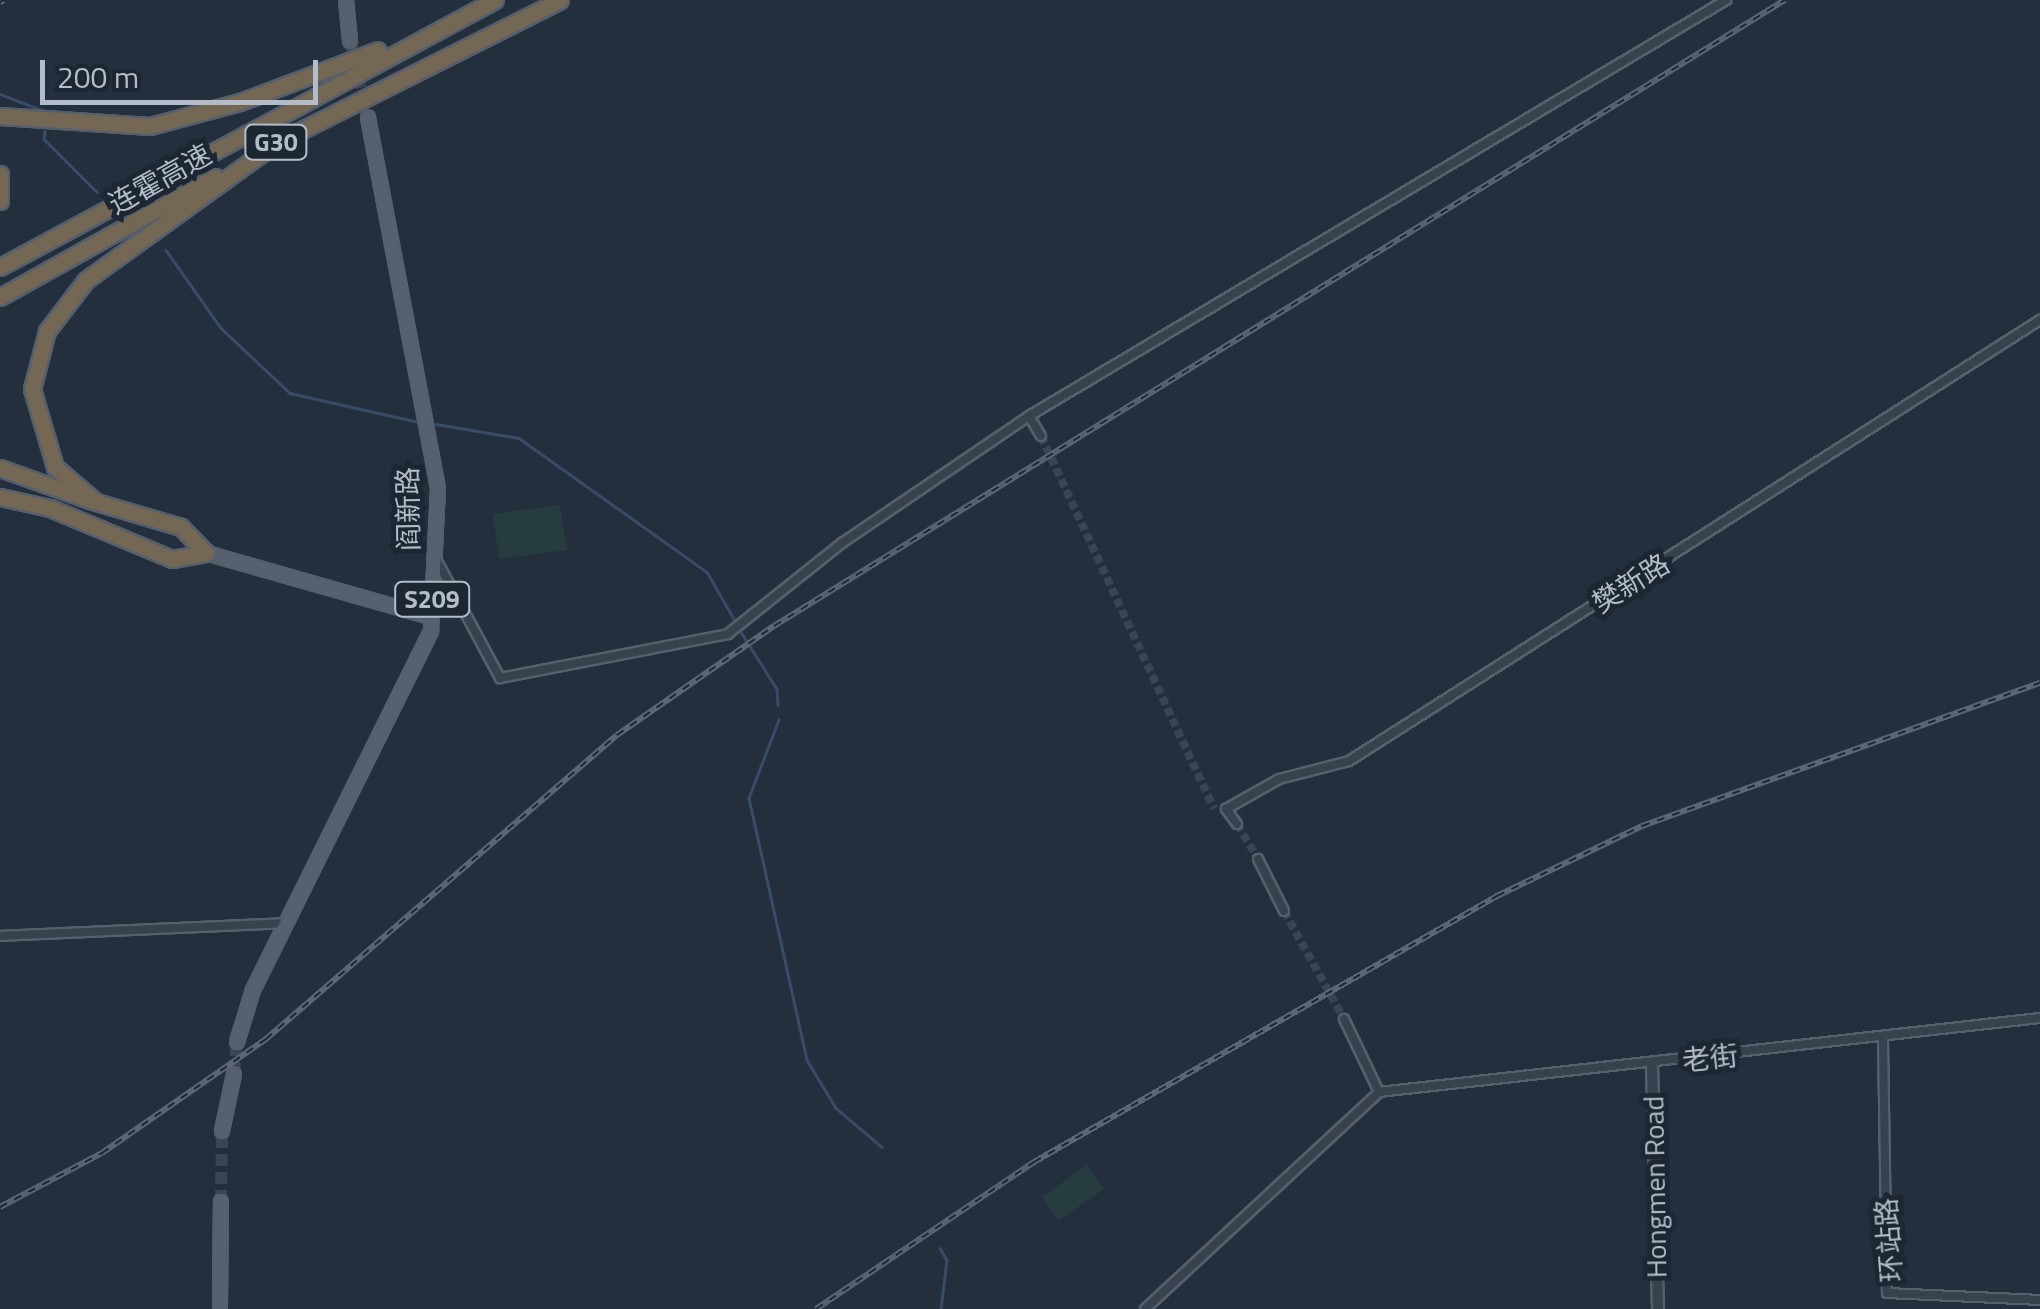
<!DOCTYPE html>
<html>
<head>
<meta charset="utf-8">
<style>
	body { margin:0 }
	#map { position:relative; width:2040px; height:1309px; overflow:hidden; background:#242f3e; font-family:"Titillium Web","Noto Sans SC",sans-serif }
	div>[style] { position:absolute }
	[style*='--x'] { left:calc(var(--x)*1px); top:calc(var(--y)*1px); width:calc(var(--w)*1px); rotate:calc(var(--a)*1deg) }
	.green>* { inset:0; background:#263c3f }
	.stream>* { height:2.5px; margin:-1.25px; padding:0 1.25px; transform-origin:1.25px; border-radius:1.25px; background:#394c67 }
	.minor-tunnel>* { height:8px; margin-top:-4px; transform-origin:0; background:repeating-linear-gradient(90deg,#3a4453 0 8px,transparent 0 12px) }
	.primary-tunnel>* { height:12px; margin-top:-6px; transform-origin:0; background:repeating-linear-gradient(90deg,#3a4453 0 12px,transparent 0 18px) }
	.roads { filter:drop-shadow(2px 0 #565f6c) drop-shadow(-2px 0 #565f6c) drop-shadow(0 2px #565f6c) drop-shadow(0 -2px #565f6c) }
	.minor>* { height:8px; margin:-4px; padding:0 4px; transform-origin:4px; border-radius:4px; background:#38414e }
	.tertiary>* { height:10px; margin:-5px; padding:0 5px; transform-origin:5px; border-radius:5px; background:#38414e }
	.primary>* { height:12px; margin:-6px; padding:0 6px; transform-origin:6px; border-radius:6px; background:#56606e }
	.motorway>* { height:15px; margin:-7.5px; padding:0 7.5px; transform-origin:7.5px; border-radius:7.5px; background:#746855 }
	.rail>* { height:6px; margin-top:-3px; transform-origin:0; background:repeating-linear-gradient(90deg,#1d2633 0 8px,#5a6575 0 16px); box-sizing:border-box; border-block:2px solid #5a6575 }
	span { translate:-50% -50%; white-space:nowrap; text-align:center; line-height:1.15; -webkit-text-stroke:10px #1d2633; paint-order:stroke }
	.shield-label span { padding:2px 8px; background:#1d2633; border:2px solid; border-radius:8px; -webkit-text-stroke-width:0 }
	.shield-label { font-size:25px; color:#b4bcc9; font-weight:700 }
	.street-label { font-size:28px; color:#b4bcc9 }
	.scale { position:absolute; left:40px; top:60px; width:278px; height:45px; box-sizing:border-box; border:5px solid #b4bcc9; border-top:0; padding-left:12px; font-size:30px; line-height:35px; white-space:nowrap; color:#b4bcc9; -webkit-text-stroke:8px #1d2633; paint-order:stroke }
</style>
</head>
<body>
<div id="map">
	<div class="green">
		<i style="clip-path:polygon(560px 505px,567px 550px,499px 559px,493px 514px)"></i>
		<i style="clip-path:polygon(1087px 1165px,1104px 1189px,1058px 1221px,1042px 1197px)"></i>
	</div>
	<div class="stream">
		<i style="--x:0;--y:94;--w:50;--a:21"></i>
		<i style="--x:45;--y:131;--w:8;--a:97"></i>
		<i style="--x:44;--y:139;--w:75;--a:45"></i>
		<i style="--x:166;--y:250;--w:95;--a:54.8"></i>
		<i style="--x:221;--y:328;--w:95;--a:43.3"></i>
		<i style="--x:290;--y:393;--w:132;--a:12.7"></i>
		<i style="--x:436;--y:424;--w:84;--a:9.6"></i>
		<i style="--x:519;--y:438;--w:231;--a:35.5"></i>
		<i style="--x:707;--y:572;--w:54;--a:60.1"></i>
		<i style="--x:741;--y:632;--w:67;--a:57.7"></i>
		<i style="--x:777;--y:689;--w:16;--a:86"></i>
		<i style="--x:779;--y:720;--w:84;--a:111"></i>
		<i style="--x:749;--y:798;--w:268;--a:77.5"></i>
		<i style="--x:807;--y:1060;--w:56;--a:58.9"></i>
		<i style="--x:836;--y:1108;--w:60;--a:40.3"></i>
		<i style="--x:940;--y:1248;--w:14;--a:60"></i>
		<i style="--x:947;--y:1260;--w:49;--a:97"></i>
	</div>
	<div class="minor-tunnel">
		<i style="--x:1041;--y:436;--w:411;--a:65.1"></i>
		<i style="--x:1237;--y:824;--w:41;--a:59"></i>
		<i style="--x:1284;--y:911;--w:124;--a:60.9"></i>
	</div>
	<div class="primary-tunnel">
		<i style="--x:350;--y:41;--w:79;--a:76.8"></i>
		<i style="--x:234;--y:1074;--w:32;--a:-85"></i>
		<i style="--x:221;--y:1202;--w:71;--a:-89.2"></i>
	</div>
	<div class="roads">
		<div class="minor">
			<i style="--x:1029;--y:416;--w:23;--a:59"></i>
			<i style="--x:437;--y:561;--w:133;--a:61.7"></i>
			<i style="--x:500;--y:678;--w:232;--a:-10.9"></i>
			<i style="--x:728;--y:634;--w:146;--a:-38.6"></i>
			<i style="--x:842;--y:543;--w:226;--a:-34.2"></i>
			<i style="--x:1029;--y:416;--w:812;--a:-30.83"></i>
			<i style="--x:1237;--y:824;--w:19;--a:-126"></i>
			<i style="--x:1226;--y:809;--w:61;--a:-29.5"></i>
			<i style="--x:1279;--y:779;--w:72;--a:-14.4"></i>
			<i style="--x:1349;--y:761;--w:820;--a:-32.55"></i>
			<i style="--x:1258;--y:859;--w:58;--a:63.4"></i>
			<i style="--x:0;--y:936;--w:285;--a:-2.6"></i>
			<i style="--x:1883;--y:1040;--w:253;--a:89.1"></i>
			<i style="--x:1887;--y:1293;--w:153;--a:2.6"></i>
			<i style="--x:1379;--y:1092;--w:665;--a:-6.39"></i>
			<i style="--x:1145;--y:1309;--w:319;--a:-42.8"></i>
			<i style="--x:1379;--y:1092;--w:81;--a:-115.6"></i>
		</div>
		<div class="tertiary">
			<i style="--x:1652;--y:1064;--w:245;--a:88.6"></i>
		</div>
		<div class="primary">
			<i style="--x:346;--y:0;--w:41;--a:84.4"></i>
			<i style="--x:206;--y:553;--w:234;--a:15.9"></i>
			<i style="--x:237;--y:1042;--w:54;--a:-72.9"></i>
			<i style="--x:253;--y:990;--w:401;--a:-63.6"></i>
			<i style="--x:431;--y:631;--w:143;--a:-87.2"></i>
			<i style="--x:438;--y:488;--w:377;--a:-100.7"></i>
			<i style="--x:222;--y:1131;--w:58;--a:-78.1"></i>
			<i style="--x:220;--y:1309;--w:107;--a:-89.5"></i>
		</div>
		<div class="motorway">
			<i style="--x:0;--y:116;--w:150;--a:3.8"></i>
			<i style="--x:150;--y:126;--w:93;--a:-14.9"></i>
			<i style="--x:240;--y:102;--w:147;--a:-20.6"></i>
			<i style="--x:274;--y:144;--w:320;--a:-26.7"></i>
			<i style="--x:0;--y:174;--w:27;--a:90"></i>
			<i style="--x:0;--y:267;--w:562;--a:-28.34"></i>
			<i style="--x:0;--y:297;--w:246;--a:-29.2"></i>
			<i style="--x:0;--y:468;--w:98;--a:19.7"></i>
			<i style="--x:0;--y:497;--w:51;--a:12.4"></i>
			<i style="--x:50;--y:508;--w:132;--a:22.7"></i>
			<i style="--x:172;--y:559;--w:35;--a:-10"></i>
			<i style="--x:206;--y:553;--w:36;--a:-134"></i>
			<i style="--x:181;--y:527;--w:89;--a:-163.6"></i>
			<i style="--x:96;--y:502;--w:54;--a:-139.5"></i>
			<i style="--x:55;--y:467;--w:81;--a:-106.4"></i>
			<i style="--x:32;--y:389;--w:60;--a:-75.5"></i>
			<i style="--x:47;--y:331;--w:64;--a:-52.6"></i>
			<i style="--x:86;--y:280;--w:238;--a:-35.8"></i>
		</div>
	</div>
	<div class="rail">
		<i style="--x:0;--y:2;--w:4;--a:-27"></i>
		<i style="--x:0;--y:1207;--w:115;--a:-27.9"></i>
		<i style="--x:102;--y:1153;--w:200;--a:-34.8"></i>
		<i style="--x:266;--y:1039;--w:464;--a:-40.9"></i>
		<i style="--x:617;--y:735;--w:191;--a:-34.8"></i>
		<i style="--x:774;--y:626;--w:1189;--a:-31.77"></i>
		<i style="--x:816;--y:1309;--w:263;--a:-34"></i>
		<i style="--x:1034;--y:1162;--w:534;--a:-29.88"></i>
		<i style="--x:1497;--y:896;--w:161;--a:-25.8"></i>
		<i style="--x:1642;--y:826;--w:423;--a:-19.8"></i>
	</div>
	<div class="shield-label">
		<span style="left:276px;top:142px">G30</span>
		<span style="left:432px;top:599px">S209</span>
	</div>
	<div class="street-label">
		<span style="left:160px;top:179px;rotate:-29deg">连霍高速</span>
		<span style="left:408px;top:509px;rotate:-91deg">阎新路</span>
		<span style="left:1631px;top:583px;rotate:-32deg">樊新路</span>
		<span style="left:1710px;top:1058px;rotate:-6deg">老街</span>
		<span style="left:1655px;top:1187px;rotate:-91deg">Hongmen Road</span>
		<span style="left:1889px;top:1240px;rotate:-94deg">环站路</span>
	</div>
	<div class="scale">200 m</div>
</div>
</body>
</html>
